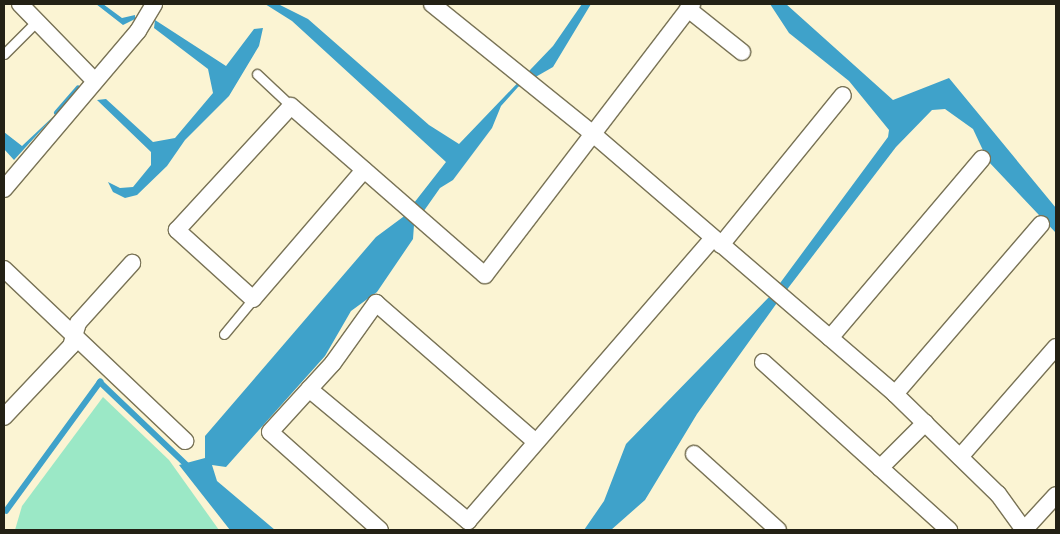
<!DOCTYPE html>
<html>
<head>
<meta charset="utf-8">
<style>
	body { margin:0 }
	#map { position:relative; width:1060px; height:534px; overflow:hidden; background:#fbf4d3; font-family:"IBM Plex Sans",sans-serif }
	div>[style] { position:absolute }
	[style*='--x'] { left:calc(var(--x)*1px); top:calc(var(--y)*1px); width:calc(var(--w)*1px); rotate:calc(var(--a)*1deg) }
	.green>* { inset:0; background:#9be8c6 }
	.water>* { inset:0; background:#3fa2ca }
	.stream>* { height:5.5px; margin:-2.75px; padding:0 2.75px; transform-origin:2.75px; border-radius:2.75px; background:#3fa2ca }
	.roads { filter:drop-shadow(1px 0 #797356) drop-shadow(-1px 0 #797356) drop-shadow(0 1px #797356) drop-shadow(0 -1px #797356) }
	.service>* { height:9px; margin:-4.5px; padding:0 4.5px; transform-origin:4.5px; border-radius:4.5px; background:#fff }
	.minor>* { height:16px; margin:-8px; padding:0 8px; transform-origin:8px; border-radius:8px; background:#fff }
	span { translate:-50% -50%; white-space:nowrap; text-align:center; line-height:1.15; -webkit-text-stroke:4px #fbf4d3; paint-order:stroke }
	.frame { position:absolute; inset:0; border:5px solid #232115; pointer-events:none }
</style>
</head>
<body>
<div id="map">
	<div class="green">
		<i style="clip-path:polygon(103px 397px,169px 460px,219px 530px,15px 530px,22px 506px)"></i>
	</div>
	<div class="water">
		<i style="clip-path:polygon(96px 4px,103px 4px,122px 18px,135px 15px,135px 19px,123px 25px)"></i>
		<i style="clip-path:polygon(265px 4px,278px 4px,308px 19px,429px 125px,459px 144px,553px 46px,582px 4px,591px 4px,553px 67px,518px 87px,501px 106px,492px 128px,453px 180px,440px 188px,414px 225px,413px 239px,377px 292px,351px 311px,325px 356px,226px 467px,212px 465px,217px 481px,275px 530px,230px 530px,179px 465px,205px 458px,205px 436px,376px 237px,403px 217px,446px 162px,292px 21px)"></i>
		<i style="clip-path:polygon(770px 4px,786px 4px,893px 100px,949px 78px,1056px 208px,1056px 233px,988px 161px,973px 129px,945px 109px,932px 110px,896px 147px,779px 300px,697px 414px,645px 500px,611px 530px,584px 530px,604px 501px,626px 444px,772px 294px,888px 137px,889px 130px,849px 81px,789px 33px)"></i>
		<i style="clip-path:polygon(155px 20px,226px 66px,254px 29px,263px 28px,259px 46px,229px 96px,185px 140px,167px 166px,137px 195px,125px 198px,113px 192px,108px 182px,120px 188px,133px 187px,151px 165px,151px 152px,97px 100px,106px 99px,153px 142px,175px 138px,213px 93px,208px 69px,154px 28px)"></i>
		<i style="clip-path:polygon(57px 113px,14px 160px,4px 149px,4px 132px,22px 146px)"></i>
	</div>
	<div class="stream">
		<i style="--x:57;--y:113;--w:32;--a:-49"></i>
		<i style="--x:6;--y:511;--w:160;--a:-53.9"></i>
		<i style="--x:100;--y:382;--w:124;--a:43.7"></i>
	</div>
	<div class="roads">
		<div class="service">
			<i style="--x:4;--y:54;--w:47;--a:-45"></i>
			<i style="--x:257;--y:74;--w:47;--a:43.3"></i>
			<i style="--x:224;--y:334;--w:45;--a:-50.4"></i>
		</div>
		<div class="minor">
			<i style="--x:20;--y:4;--w:106;--a:45.8"></i>
			<i style="--x:432;--y:4;--w:207;--a:38.9"></i>
			<i style="--x:593;--y:134;--w:399;--a:40.7"></i>
			<i style="--x:895;--y:394;--w:144;--a:44.2"></i>
			<i style="--x:998;--y:494;--w:44;--a:54.2"></i>
			<i style="--x:1024;--y:530;--w:47;--a:-47.6"></i>
			<i style="--x:688;--y:9;--w:69;--a:38.5"></i>
			<i style="--x:364;--y:170;--w:170;--a:130.7"></i>
			<i style="--x:253;--y:299;--w:103;--a:-137.8"></i>
			<i style="--x:177;--y:230;--w:168;--a:-47.4"></i>
			<i style="--x:291;--y:106;--w:257;--a:41.1"></i>
			<i style="--x:485;--y:275;--w:341;--a:-52.6"></i>
			<i style="--x:4;--y:189;--w:207;--a:-49.7"></i>
			<i style="--x:138;--y:31;--w:31;--a:-59"></i>
			<i style="--x:721;--y:245;--w:193;--a:-50.9"></i>
			<i style="--x:4;--y:269;--w:250;--a:43.5"></i>
			<i style="--x:830;--y:338;--w:235;--a:-49.7"></i>
			<i style="--x:763;--y:362;--w:251;--a:42.1"></i>
			<i style="--x:309;--y:389;--w:207;--a:39.7"></i>
			<i style="--x:468;--y:521;--w:374;--a:-49.1"></i>
			<i style="--x:895;--y:394;--w:224;--a:-49.3"></i>
			<i style="--x:4;--y:417;--w:98;--a:-46.7"></i>
			<i style="--x:71;--y:346;--w:24;--a:-73"></i>
			<i style="--x:78;--y:323;--w:81;--a:-48"></i>
			<i style="--x:694;--y:454;--w:113;--a:42.1"></i>
			<i style="--x:960;--y:457;--w:146;--a:-48.9"></i>
			<i style="--x:880;--y:468;--w:64;--a:-45"></i>
			<i style="--x:380;--y:530;--w:147;--a:-138.3"></i>
			<i style="--x:270;--y:432;--w:93;--a:-47.6"></i>
			<i style="--x:333;--y:363;--w:74;--a:-54.4"></i>
			<i style="--x:376;--y:303;--w:211;--a:41"></i>
		</div>
	</div>
	<div class="frame"></div>
</div>
</body>
</html>
